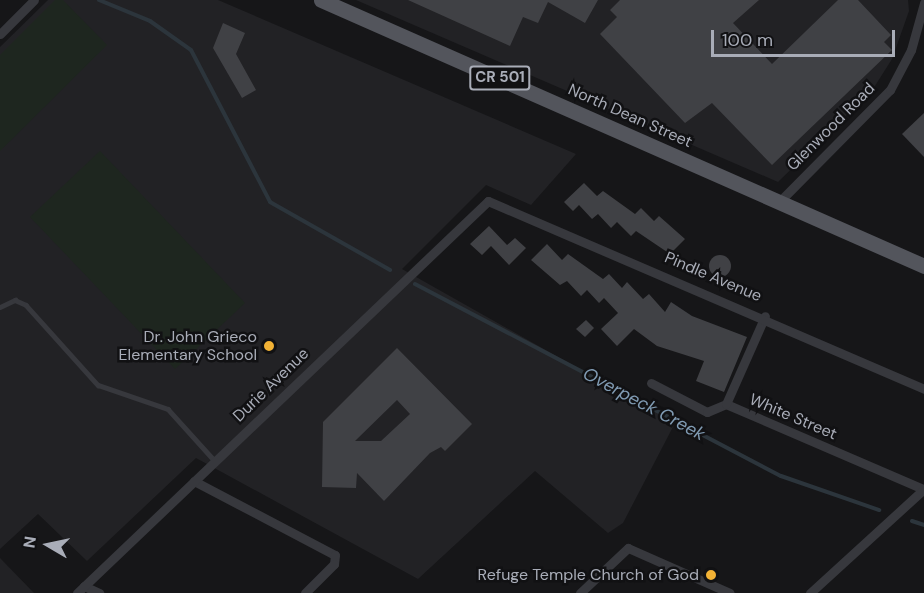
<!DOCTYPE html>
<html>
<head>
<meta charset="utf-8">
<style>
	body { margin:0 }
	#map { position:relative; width:924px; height:593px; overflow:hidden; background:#161618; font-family:"DM Sans",sans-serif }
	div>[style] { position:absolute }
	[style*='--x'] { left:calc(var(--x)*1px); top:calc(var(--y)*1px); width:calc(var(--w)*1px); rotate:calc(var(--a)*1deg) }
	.built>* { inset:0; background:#222225 }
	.green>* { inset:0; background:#1e261f }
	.stream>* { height:4px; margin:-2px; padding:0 2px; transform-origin:2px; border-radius:2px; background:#2c353c }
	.building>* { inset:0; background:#404145 }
	.round { border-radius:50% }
	.lane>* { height:4.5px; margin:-2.25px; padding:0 2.25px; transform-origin:2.25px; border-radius:2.25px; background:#37383d }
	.street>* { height:9px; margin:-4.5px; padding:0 4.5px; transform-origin:4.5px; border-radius:4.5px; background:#37383d }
	.primary>* { height:15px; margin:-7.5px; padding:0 7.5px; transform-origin:7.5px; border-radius:7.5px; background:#53555c }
	.dots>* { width:16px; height:16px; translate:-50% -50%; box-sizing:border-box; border:3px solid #111113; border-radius:50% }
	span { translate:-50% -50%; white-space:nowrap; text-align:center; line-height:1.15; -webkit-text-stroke:5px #111113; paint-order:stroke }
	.shield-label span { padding:2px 4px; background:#111113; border:2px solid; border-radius:4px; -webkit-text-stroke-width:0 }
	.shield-label { font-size:15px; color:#a9adb8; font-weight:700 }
	.street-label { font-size:16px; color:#a9adb8 }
	.poi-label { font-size:16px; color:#a9adb8 }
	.right { translate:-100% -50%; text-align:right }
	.water-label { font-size:18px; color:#809bb3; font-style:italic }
	.north { position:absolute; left:18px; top:515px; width:60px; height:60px; -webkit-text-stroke:4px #111113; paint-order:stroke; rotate:279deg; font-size:16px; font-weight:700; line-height:24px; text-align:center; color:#a9adb8 }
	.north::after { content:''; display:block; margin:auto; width:21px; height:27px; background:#a9adb8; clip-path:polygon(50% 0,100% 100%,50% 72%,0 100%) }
	.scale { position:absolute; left:711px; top:30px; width:184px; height:27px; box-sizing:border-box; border:3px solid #a9adb8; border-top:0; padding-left:8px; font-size:18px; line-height:21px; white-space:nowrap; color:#a9adb8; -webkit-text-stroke:4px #111113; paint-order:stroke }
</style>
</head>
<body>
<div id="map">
	<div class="built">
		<i style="clip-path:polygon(48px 0,218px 0,576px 154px,531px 205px,486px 185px,402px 269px,675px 423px,623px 523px,608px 533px,535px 471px,418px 579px,196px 458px,87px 561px,38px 514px,0 549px,0 47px)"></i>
		<i style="clip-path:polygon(356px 0,908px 0,909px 11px,892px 59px,873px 89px,778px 182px)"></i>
		<i style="clip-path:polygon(0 558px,34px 593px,0 593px)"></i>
	</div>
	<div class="green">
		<i style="clip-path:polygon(55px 0,63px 0,107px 45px,0 151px,0 55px)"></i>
		<i style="clip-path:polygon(100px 151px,245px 303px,175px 369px,30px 217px)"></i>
	</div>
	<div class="stream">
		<i style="--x:99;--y:0;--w:55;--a:22.4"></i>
		<i style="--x:150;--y:21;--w:50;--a:35.3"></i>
		<i style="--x:191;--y:50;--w:171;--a:62.5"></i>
		<i style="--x:270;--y:202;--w:138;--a:29.5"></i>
		<i style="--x:415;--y:284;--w:413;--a:27.7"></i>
		<i style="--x:781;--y:476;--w:104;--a:19.1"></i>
		<i style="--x:912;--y:521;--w:13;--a:18"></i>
	</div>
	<div class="building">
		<i style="clip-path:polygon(408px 0,598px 0,585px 23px,548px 2px,538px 23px,523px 17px,510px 46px)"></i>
		<i style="clip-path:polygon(620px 0,759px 0,733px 23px,772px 64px,838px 0,858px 0,891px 35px,884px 42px,892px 50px,772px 165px,712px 103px,685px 123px,600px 34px,617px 17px,610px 10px)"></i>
		<i style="clip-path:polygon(223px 23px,245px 33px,236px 54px,256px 90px,242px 98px,213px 48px)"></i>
		<i style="clip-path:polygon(924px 113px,924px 157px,902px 134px)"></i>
		<i style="clip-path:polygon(584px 183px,597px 196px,603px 191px,635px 214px,641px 208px,654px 221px,659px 216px,685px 239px,670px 254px,636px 231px,631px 236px,617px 222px,611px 228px,598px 214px,592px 219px,579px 205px,573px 211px,564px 202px)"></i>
		<i style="clip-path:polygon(489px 226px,507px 245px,515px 238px,526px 248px,509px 265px,491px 246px,482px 255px,470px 244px)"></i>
		<i style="clip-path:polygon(547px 244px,562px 260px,568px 254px,603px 279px,609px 274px,622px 288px,627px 282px,643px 299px,649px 294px,665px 312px,671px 302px,692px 316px,747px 337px,724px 392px,696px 381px,704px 361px,657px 346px,634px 329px,617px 346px,601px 329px,618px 313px,604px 298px,599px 303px,587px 290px,581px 296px,567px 281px,560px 285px,531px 260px)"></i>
		<i class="round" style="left:709px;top:255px;width:22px;height:22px"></i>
		<i style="clip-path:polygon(586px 320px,594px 328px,585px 337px,576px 329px)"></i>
		<i style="clip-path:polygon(evenodd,397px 348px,472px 424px,445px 451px,441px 447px,430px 453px,384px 501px,357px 473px,356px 488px,322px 487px,323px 422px,397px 348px,397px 400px,410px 414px,381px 441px,355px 441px,397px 400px)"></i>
	</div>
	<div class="lane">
		<i style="--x:0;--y:307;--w:17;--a:-25"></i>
		<i style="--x:15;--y:300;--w:12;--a:24"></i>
		<i style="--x:26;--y:305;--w:108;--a:48"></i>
		<i style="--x:98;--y:385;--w:74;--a:18.9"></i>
		<i style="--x:168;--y:409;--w:70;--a:47.9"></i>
	</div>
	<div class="street">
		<i style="--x:0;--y:34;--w:48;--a:-45"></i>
		<i style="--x:779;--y:202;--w:158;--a:-45.3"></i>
		<i style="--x:890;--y:90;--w:45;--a:-62.3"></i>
		<i style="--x:911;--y:50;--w:49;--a:-74.5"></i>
		<i style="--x:651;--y:383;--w:63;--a:27.4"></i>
		<i style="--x:707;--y:412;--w:21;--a:-23"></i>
		<i style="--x:726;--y:404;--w:215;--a:23.3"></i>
		<i style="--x:726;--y:404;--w:96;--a:-66.1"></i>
		<i style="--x:194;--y:481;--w:159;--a:27.7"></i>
		<i style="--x:335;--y:555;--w:9;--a:96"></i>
		<i style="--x:334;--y:564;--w:41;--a:135"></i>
		<i style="--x:84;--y:586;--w:17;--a:25"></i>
		<i style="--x:77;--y:593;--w:568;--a:-43.64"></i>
		<i style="--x:488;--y:201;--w:475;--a:23.3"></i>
		<i style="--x:580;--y:593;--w:66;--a:-43.2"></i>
		<i style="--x:628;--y:548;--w:111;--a:23.8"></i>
		<i style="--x:810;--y:593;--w:154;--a:-42.4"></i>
	</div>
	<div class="primary">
		<i style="--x:321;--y:0;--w:659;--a:23.8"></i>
	</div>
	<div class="dots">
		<i style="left:269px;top:346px;background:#f2b235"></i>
		<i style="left:711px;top:575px;background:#f2b235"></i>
	</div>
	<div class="shield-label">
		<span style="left:500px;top:78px">CR 501</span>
	</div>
	<div class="street-label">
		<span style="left:630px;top:116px;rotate:24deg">North Dean Street</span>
		<span style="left:831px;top:127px;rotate:-45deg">Glenwood Road</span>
		<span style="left:713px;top:277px;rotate:23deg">Pindle Avenue</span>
		<span style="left:271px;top:385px;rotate:-44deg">Durie Avenue</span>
		<span style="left:793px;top:417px;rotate:23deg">White Street</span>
	</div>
	<div class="poi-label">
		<span class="right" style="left:257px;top:346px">Dr. John Grieco<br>Elementary School</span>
		<span class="right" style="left:699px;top:575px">Refuge Temple Church of God</span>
	</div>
	<div class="water-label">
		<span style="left:644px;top:404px;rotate:28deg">Overpeck Creek</span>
	</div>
	<div class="north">N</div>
	<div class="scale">100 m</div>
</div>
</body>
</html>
